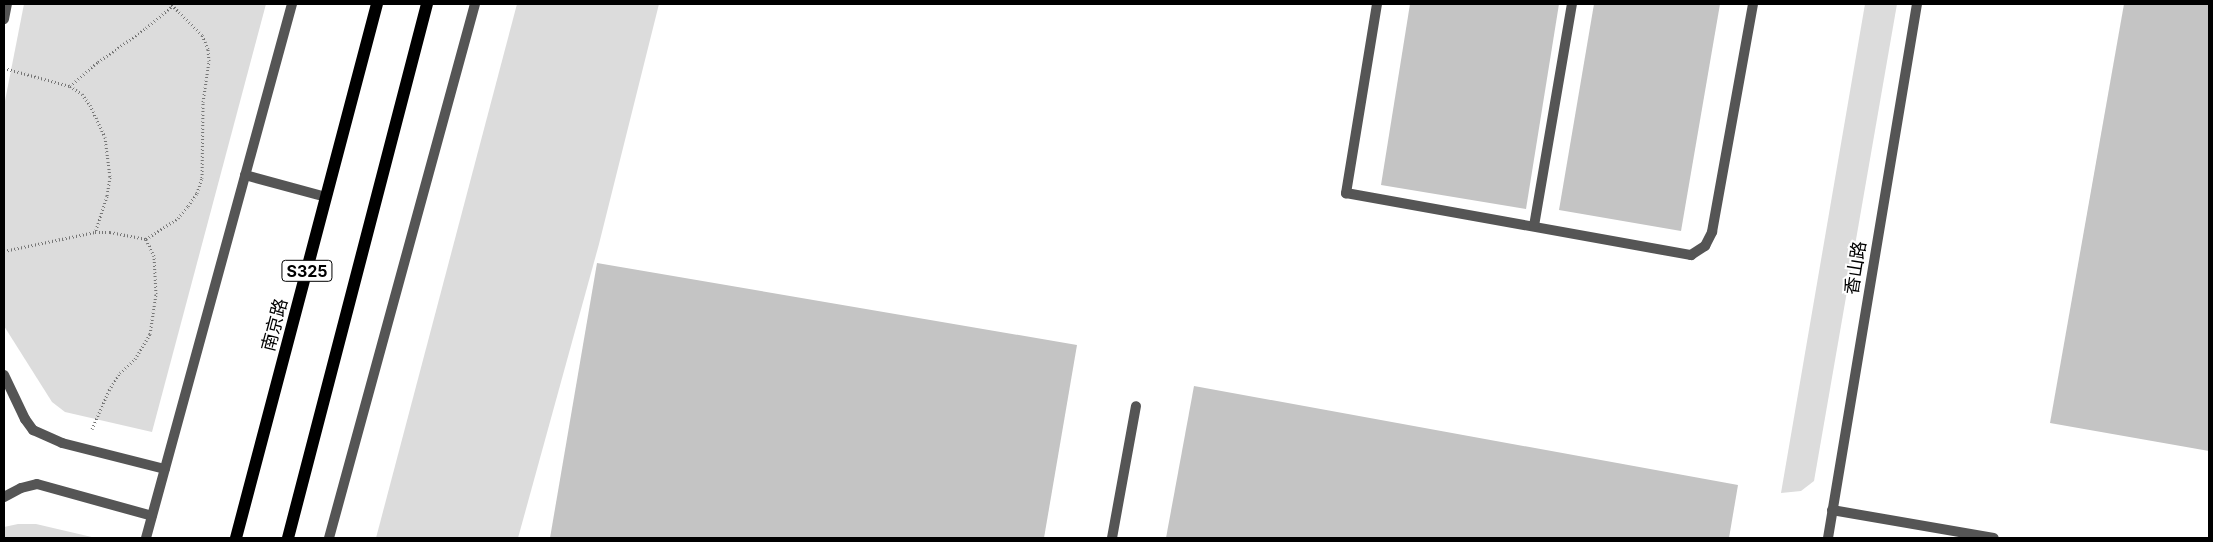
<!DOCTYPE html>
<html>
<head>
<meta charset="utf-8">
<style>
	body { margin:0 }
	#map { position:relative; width:2213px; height:542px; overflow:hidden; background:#fff; font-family:Inter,"Noto Sans SC",sans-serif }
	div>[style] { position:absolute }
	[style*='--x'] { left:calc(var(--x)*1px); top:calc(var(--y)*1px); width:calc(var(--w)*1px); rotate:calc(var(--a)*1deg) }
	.green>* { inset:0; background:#dcdcdc }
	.building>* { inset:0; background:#c4c4c4 }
	.path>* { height:3px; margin-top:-1.5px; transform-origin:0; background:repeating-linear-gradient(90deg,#777 0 1px,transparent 0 3.5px) }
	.service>* { height:10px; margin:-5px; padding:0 5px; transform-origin:5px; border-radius:5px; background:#555 }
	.tertiary>* { height:10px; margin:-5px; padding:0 5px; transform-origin:5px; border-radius:5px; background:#555 }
	.primary>* { height:12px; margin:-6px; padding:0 6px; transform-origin:6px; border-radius:6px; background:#000 }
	span { translate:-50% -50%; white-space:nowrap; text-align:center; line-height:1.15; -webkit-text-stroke:4px #fff; paint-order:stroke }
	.shield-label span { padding:1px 4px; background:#fff; border:1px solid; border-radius:4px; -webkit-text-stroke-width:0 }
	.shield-label { font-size:16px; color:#000; font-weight:700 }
	.street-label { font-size:18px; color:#000 }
	.frame { position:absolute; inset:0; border:5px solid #000; pointer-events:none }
</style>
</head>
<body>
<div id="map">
	<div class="green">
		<i style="clip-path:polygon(24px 4px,266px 4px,152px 432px,65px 412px,52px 402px,4px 326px,4px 106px)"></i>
		<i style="clip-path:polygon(517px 4px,659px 4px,599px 244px,518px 538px,376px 538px)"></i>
		<i style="clip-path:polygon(1865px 4px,1897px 4px,1814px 481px,1801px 491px,1781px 493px)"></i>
		<i style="clip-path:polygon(18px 524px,36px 524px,96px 538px,4px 538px,4px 527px)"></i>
	</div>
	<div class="building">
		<i style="clip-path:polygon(1410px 4px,1559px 4px,1526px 209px,1381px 185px)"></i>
		<i style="clip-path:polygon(1594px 4px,1720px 4px,1681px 231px,1559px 210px)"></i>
		<i style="clip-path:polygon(2124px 4px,2209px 4px,2209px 451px,2050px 423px)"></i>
		<i style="clip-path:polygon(597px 263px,1077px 345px,1044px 538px,550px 538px)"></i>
		<i style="clip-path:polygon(1194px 386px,1738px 485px,1729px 538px,1166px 538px)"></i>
	</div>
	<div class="path">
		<i style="--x:4;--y:68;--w:68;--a:15.3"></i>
		<i style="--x:70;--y:86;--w:14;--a:34"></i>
		<i style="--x:82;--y:94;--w:14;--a:54"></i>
		<i style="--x:90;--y:105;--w:35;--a:65"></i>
		<i style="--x:105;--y:137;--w:40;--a:82.9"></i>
		<i style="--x:110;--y:177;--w:19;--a:99"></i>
		<i style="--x:107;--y:196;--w:38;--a:108"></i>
		<i style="--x:70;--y:86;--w:37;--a:-41"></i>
		<i style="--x:98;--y:62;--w:59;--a:-35.3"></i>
		<i style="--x:146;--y:28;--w:34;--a:-40"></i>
		<i style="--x:4;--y:251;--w:93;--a:-11.8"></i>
		<i style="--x:95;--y:232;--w:15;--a:0"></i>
		<i style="--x:110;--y:232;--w:37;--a:11"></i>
		<i style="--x:146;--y:239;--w:38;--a:-33"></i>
		<i style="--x:178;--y:218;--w:16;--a:-50"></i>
		<i style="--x:188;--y:206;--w:16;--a:-55"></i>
		<i style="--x:197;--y:193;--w:16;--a:-72"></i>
		<i style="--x:202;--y:178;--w:76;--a:-89.2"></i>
		<i style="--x:203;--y:102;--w:41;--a:-81.7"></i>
		<i style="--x:209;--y:61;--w:12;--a:-95"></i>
		<i style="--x:208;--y:49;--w:15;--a:-113"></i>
		<i style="--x:202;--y:35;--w:44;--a:-135"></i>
		<i style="--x:92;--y:429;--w:43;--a:-66.4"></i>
		<i style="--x:109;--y:390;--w:20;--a:-57"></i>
		<i style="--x:120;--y:373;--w:21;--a:-43"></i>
		<i style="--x:135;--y:359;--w:29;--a:-59"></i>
		<i style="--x:150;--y:334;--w:40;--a:-81.5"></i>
		<i style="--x:156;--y:294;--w:38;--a:-93"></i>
		<i style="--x:154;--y:256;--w:19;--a:-115"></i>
	</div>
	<div class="service">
		<i style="--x:1377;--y:4;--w:192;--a:99.3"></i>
		<i style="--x:1346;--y:193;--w:351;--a:10.2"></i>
		<i style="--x:1691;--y:255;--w:17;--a:-33"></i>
		<i style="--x:1705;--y:246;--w:16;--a:-63"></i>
		<i style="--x:1712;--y:232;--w:232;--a:-79.8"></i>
		<i style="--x:4;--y:19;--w:15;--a:-79"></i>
		<i style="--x:245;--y:175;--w:84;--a:15.2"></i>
		<i style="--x:1534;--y:226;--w:225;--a:-80.3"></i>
		<i style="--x:4;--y:375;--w:49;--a:64.5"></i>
		<i style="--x:25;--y:419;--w:14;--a:54"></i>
		<i style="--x:33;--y:430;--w:32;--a:24"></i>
		<i style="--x:62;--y:443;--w:106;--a:14.2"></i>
		<i style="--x:4;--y:497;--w:19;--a:-28"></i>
		<i style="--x:21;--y:488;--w:16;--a:-14"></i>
		<i style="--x:37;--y:484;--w:119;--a:15.5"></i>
		<i style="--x:1832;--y:510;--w:164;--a:9.8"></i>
		<i style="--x:146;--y:538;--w:554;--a:-74.71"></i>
		<i style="--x:329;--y:538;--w:554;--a:-74.71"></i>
		<i style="--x:1112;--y:538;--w:134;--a:-79.7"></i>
	</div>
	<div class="tertiary">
		<i style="--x:1828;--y:538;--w:541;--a:-80.54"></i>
	</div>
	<div class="primary">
		<i style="--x:236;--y:538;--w:552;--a:-75.21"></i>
		<i style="--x:288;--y:538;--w:552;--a:-75.41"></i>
	</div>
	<div class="shield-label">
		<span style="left:307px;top:271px">S325</span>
	</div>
	<div class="street-label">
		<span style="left:1856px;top:268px;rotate:-81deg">香山路</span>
		<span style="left:275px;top:325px;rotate:-75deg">南京路</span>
	</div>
	<div class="frame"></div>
</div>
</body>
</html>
